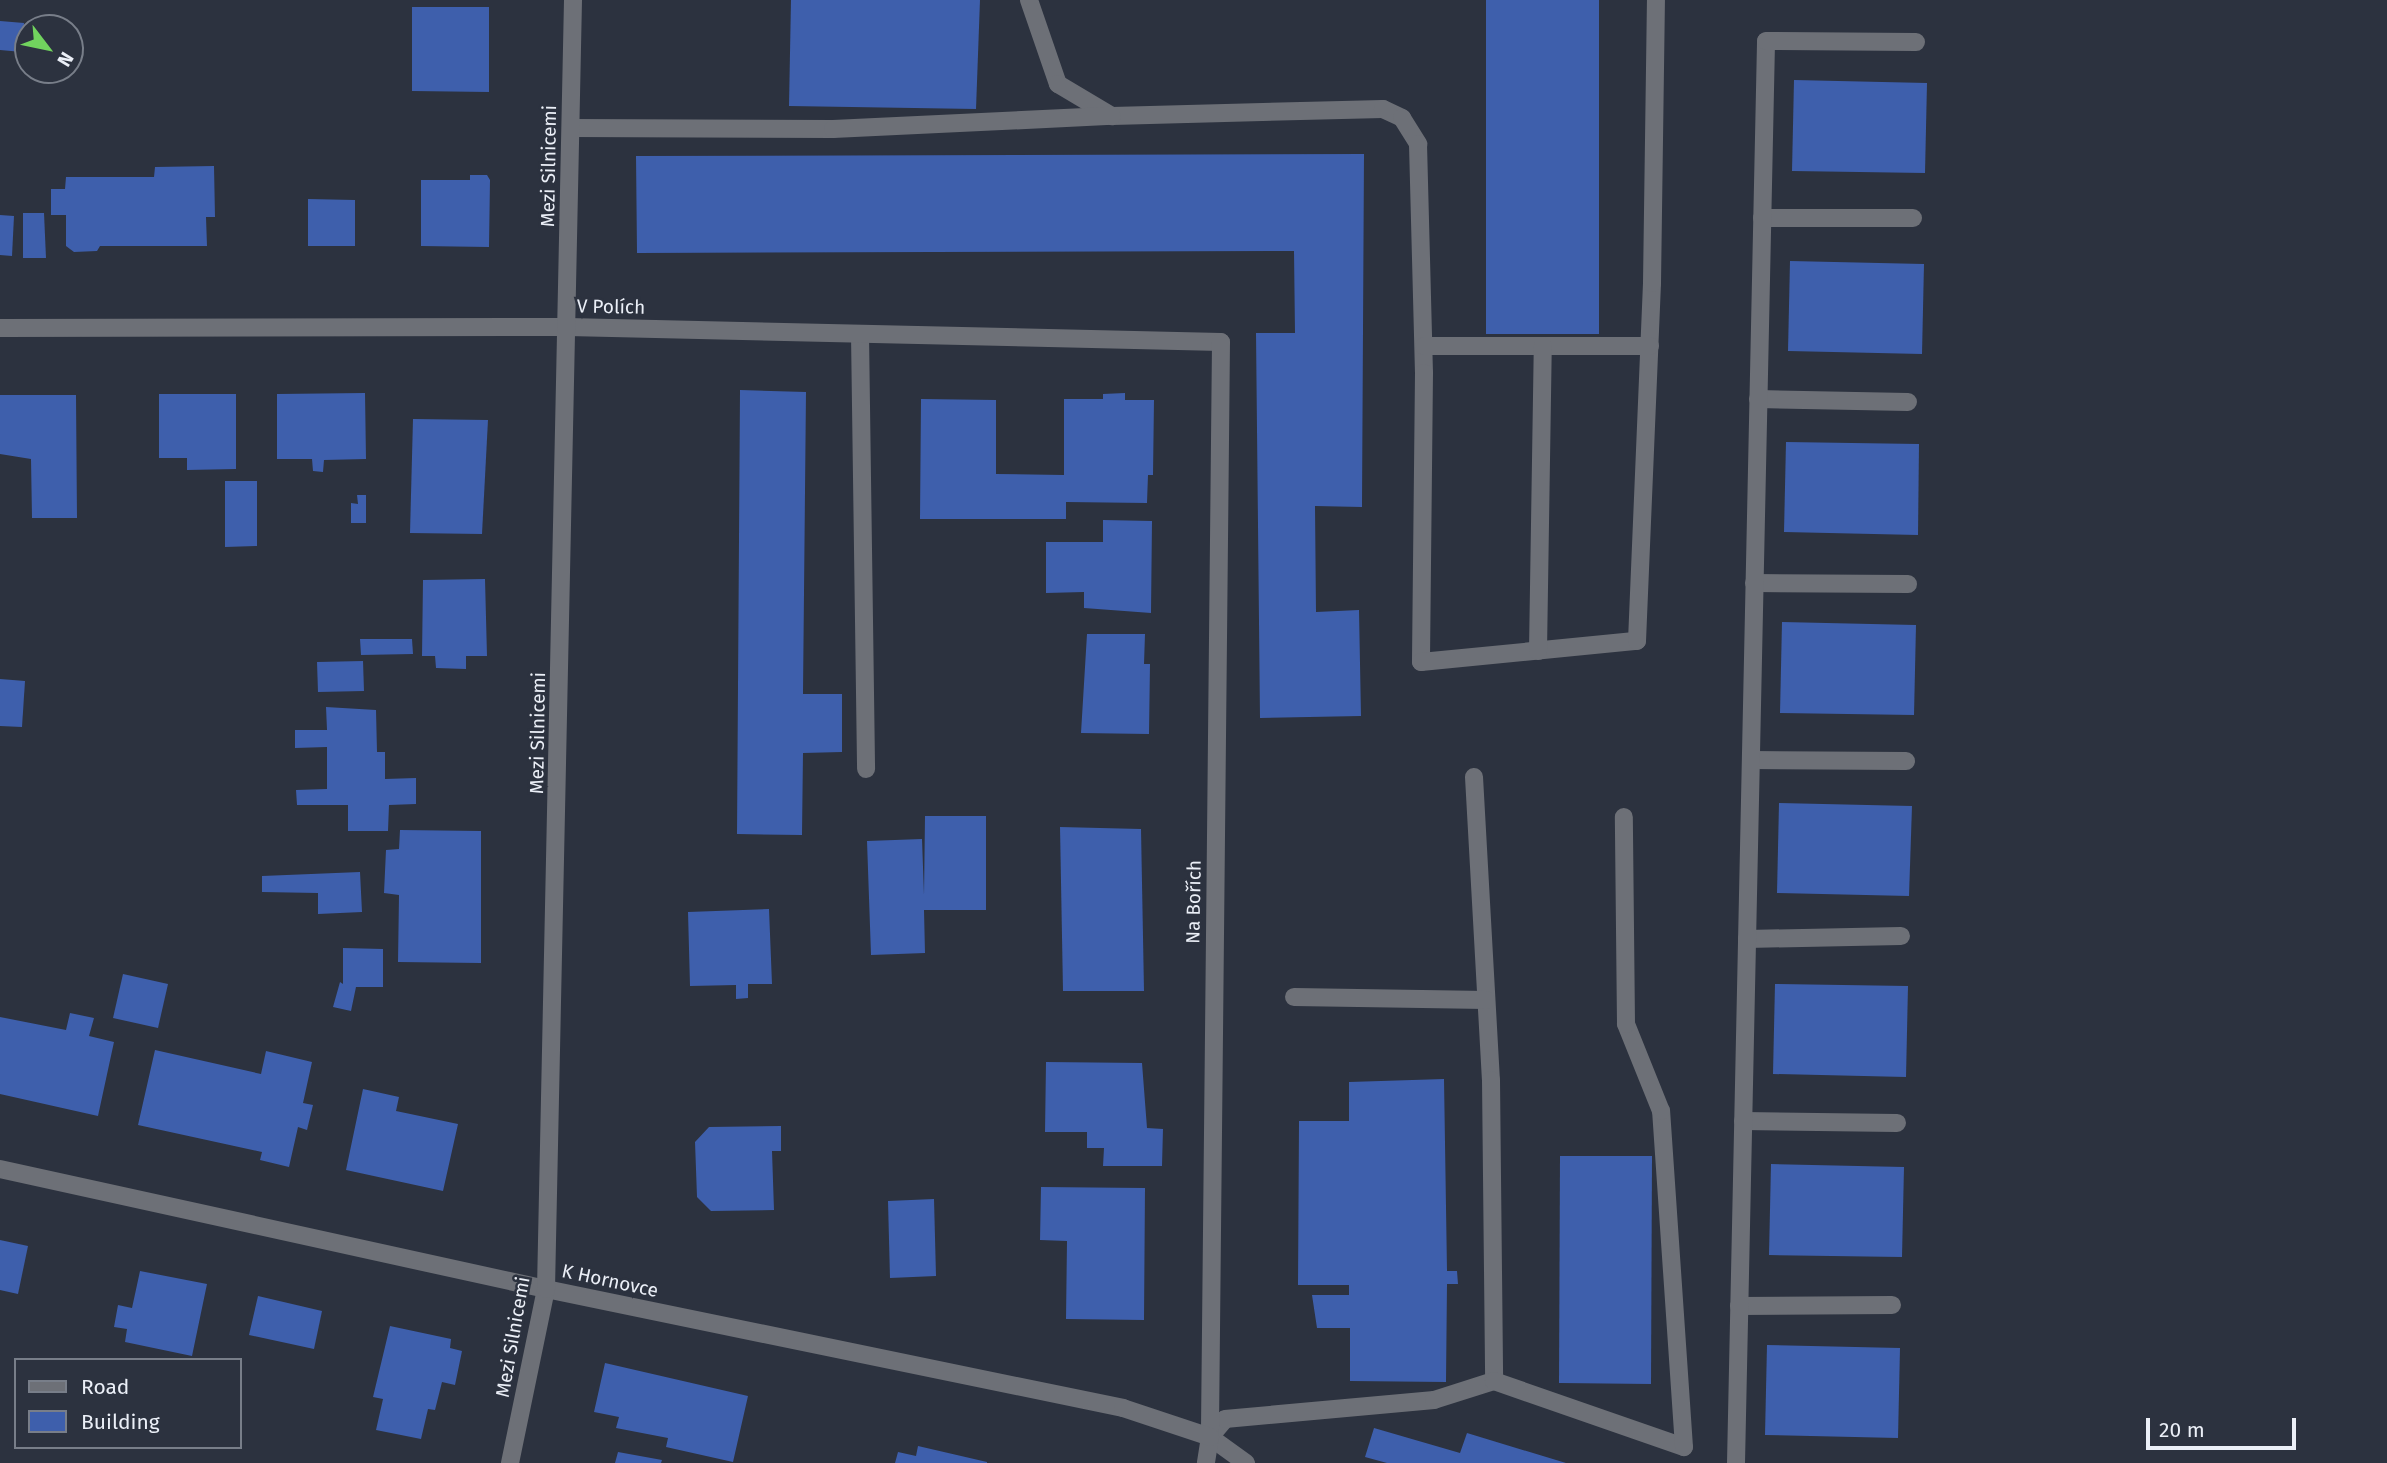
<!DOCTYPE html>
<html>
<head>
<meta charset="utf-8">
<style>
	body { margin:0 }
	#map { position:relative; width:2387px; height:1463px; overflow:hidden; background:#2c323f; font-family:"Fira Sans",sans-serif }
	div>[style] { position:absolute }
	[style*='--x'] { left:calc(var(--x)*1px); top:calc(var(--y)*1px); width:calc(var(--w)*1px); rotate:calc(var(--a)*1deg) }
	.building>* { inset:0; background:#3e5fac }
	.service>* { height:18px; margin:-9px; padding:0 9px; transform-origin:9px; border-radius:9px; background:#6d7077 }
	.minor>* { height:18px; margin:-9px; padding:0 9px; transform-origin:9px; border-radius:9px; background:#6d7077 }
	span { translate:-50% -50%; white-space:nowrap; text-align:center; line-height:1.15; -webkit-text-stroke:5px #2c323f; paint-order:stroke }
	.street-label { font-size:19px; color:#ebeff7 }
	.legend { position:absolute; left:14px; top:1358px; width:228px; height:91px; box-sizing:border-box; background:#2c323f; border:2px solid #787e89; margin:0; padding:9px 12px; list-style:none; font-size:21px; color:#ebeff7 }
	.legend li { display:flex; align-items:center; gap:14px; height:35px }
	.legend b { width:35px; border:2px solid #787e89 }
	.north { position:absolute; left:14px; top:14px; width:70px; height:70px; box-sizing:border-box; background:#2c323f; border:2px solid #787e89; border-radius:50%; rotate:122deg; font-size:19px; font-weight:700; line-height:28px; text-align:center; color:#ebeff7 }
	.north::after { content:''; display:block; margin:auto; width:24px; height:32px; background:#71d35e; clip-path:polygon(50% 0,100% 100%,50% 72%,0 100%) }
	.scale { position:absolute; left:2146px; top:1418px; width:150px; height:32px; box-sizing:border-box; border:4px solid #ebeff7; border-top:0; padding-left:9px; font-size:21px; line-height:24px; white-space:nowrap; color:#ebeff7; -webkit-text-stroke:5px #2c323f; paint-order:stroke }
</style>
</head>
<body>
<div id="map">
	<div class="building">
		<i style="clip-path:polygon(791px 0,980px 0,976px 109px,789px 106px)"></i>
		<i style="clip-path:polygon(1486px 0,1599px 0,1599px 334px,1486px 334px)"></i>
		<i style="clip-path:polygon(412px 7px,489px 7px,489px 92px,412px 91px)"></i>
		<i style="clip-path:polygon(0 21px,24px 23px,22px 52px,0 50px)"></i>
		<i style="clip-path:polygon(1794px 80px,1927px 83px,1925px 173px,1792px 171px)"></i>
		<i style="clip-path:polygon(1364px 154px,1362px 507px,1315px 506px,1316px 612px,1359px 610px,1361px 716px,1260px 718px,1256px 333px,1295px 333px,1294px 251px,637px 253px,636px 156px)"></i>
		<i style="clip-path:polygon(214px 166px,215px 217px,206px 217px,207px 246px,100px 246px,97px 251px,74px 252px,66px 246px,66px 215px,51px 215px,51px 189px,65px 189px,66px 177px,154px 177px,155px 167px)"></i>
		<i style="clip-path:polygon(470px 175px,487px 175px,490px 180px,489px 247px,421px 246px,421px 180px,470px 180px)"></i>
		<i style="clip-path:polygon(308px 199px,355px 200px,355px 246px,308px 246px)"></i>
		<i style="clip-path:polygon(23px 213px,44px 213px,46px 258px,23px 258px)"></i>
		<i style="clip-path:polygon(0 215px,14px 216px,12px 256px,0 255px)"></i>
		<i style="clip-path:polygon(1790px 261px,1924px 264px,1922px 354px,1788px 351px)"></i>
		<i style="clip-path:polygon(740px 390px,806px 392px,803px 694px,842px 694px,842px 752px,803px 753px,802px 835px,737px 834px)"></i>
		<i style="clip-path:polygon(365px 393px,366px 459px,324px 460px,323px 472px,313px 471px,312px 459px,277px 459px,277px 394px)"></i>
		<i style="clip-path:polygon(1125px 393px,1125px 400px,1154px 400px,1153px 475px,1148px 475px,1147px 503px,1066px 502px,1066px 519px,920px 519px,921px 399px,996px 400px,996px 474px,1064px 475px,1064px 399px,1103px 399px,1103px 394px)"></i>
		<i style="clip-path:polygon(159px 394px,236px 394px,236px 469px,187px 470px,187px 458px,159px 458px)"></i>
		<i style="clip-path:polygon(0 395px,76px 395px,77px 518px,32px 518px,31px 459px,0 454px)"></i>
		<i style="clip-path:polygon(413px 419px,488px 420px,482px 534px,410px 533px)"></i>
		<i style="clip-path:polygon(1786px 442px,1919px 444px,1918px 535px,1784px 532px)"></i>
		<i style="clip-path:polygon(225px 481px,257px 481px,257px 546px,225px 547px)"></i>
		<i style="clip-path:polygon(357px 495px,366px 495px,366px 523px,351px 523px,351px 503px,358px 504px)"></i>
		<i style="clip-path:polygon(1103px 520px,1152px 521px,1151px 613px,1084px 608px,1084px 592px,1046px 593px,1046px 542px,1103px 542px)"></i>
		<i style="clip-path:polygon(485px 579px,487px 656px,466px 656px,466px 669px,436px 668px,435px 656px,422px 656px,423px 580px)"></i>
		<i style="clip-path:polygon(1782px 622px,1916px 625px,1914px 715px,1780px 713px)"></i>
		<i style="clip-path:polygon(1087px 634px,1145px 634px,1144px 664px,1150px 664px,1149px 734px,1081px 733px)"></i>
		<i style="clip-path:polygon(360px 639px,412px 639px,413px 654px,361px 655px)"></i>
		<i style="clip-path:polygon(363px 661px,364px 691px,318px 692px,317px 662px)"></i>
		<i style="clip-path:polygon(0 679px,25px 681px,22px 727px,0 726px)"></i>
		<i style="clip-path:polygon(326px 707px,376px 710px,377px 752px,385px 752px,385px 779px,416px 778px,416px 804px,389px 805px,388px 831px,348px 831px,348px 805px,297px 805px,296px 790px,327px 789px,327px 747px,295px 748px,295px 730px,327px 730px)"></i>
		<i style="clip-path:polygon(1779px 803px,1912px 806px,1909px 896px,1777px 893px)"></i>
		<i style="clip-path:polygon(925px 816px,986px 816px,986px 910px,924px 910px,925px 953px,871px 955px,867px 841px,922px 839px,924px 895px)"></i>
		<i style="clip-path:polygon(1060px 827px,1141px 829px,1144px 991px,1063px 991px)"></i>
		<i style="clip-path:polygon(400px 830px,481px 831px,481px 963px,398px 962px,399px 895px,384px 893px,386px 850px,399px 849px)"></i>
		<i style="clip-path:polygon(360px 872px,362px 912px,318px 914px,318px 893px,262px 892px,262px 876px)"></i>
		<i style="clip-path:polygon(769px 909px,772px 984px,748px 984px,748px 998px,736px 999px,736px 985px,690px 986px,688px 912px)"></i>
		<i style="clip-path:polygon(343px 948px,383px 949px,383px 987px,356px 987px,351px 1011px,333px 1007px,340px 982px,343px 984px)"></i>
		<i style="clip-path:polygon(123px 974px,168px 984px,158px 1028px,113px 1018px)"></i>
		<i style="clip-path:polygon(1775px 984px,1908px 986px,1906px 1077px,1773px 1074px)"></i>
		<i style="clip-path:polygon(70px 1013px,94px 1018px,89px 1036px,114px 1042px,98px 1116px,0 1094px,0 1017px,66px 1030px)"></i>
		<i style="clip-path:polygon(155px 1050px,261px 1074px,266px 1051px,312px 1062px,303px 1103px,313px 1105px,307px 1130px,298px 1127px,289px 1167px,260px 1160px,262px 1152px,138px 1125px)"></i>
		<i style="clip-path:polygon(1046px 1062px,1142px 1063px,1147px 1128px,1163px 1129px,1162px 1166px,1103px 1166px,1104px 1148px,1087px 1148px,1087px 1132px,1045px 1132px)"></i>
		<i style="clip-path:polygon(1444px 1079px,1447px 1271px,1457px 1271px,1458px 1284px,1447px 1284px,1446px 1382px,1350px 1381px,1350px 1328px,1317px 1328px,1312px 1295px,1349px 1295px,1349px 1285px,1298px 1285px,1299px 1121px,1349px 1121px,1349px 1082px)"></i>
		<i style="clip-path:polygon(363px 1089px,399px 1097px,396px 1111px,458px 1124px,443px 1191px,346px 1170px)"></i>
		<i style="clip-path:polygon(781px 1126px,781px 1151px,772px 1151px,774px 1210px,711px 1211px,697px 1197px,695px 1142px,709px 1127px)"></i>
		<i style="clip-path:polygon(1560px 1156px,1652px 1156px,1651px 1384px,1559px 1383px)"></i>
		<i style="clip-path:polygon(1771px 1164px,1904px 1167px,1902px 1257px,1769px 1255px)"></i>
		<i style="clip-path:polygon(1041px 1187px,1145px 1188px,1144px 1320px,1066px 1319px,1067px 1241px,1040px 1240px)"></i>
		<i style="clip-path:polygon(934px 1199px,936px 1276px,890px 1278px,888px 1201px)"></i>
		<i style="clip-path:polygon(0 1240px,28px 1246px,18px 1294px,0 1290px)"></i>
		<i style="clip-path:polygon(140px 1271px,207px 1284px,192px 1356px,125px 1342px,127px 1329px,114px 1327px,118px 1305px,132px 1308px)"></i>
		<i style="clip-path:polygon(258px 1296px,322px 1311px,314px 1349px,249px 1335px)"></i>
		<i style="clip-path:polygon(390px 1326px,451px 1339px,450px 1348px,462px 1351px,455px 1385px,442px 1382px,435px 1410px,428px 1409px,421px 1439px,376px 1430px,383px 1399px,373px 1397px)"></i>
		<i style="clip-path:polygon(1767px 1345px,1900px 1348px,1898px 1438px,1765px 1435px)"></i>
		<i style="clip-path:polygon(605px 1363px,748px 1396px,733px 1462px,666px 1447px,668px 1438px,616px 1428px,619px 1417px,594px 1412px)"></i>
		<i style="clip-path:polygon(1374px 1428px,1460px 1453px,1467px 1433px,1566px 1463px,1387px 1463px,1365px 1457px)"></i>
		<i style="clip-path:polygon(918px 1446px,987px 1462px,987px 1463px,895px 1463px,898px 1452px,916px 1456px)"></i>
		<i style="clip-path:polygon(618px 1452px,662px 1460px,661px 1463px,615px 1463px)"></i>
	</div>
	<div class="service">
		<i style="--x:1029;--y:0;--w:89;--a:71"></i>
		<i style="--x:1058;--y:84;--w:63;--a:30.7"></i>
		<i style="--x:1112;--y:116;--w:271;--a:-1.5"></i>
		<i style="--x:1383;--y:109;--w:21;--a:25"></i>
		<i style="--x:1402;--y:118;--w:31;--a:58"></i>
		<i style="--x:1418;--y:144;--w:229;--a:88.5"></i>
		<i style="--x:1424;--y:373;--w:289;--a:90.6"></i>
		<i style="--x:1421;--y:662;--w:217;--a:-5.6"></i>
		<i style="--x:1637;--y:641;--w:358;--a:-87.6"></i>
		<i style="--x:1652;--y:283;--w:283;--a:-89.2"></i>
		<i style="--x:571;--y:128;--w:262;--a:0.2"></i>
		<i style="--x:833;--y:129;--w:279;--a:-2.7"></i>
		<i style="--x:1762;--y:218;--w:151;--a:0"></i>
		<i style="--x:860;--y:334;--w:435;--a:89.2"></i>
		<i style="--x:1424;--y:346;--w:226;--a:0"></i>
		<i style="--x:1758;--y:399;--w:150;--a:1.1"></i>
		<i style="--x:1754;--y:583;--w:154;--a:0.4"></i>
		<i style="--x:1538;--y:651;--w:305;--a:-89.1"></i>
		<i style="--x:1751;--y:760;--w:155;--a:0.4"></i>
		<i style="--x:1474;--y:777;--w:303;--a:86.8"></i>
		<i style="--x:1491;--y:1080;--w:301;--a:89.4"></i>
		<i style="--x:1747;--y:939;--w:154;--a:-1.1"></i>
		<i style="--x:1294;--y:997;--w:192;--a:0.9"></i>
		<i style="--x:1743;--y:1121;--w:154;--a:0.7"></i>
		<i style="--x:1739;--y:1306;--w:153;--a:-0.4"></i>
		<i style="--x:1246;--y:1463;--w:44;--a:-144.2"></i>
		<i style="--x:1210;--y:1437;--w:23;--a:-50"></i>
		<i style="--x:1225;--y:1419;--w:210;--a:-5.2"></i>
		<i style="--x:1434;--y:1400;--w:63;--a:-17.6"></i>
		<i style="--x:1494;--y:1381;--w:201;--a:19.2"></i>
		<i style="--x:1684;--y:1447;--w:337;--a:-93.9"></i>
		<i style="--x:1661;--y:1111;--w:94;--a:-111.9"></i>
		<i style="--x:1626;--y:1024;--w:207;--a:-90.6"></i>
		<i style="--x:1736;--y:1463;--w:1422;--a:-88.79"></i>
		<i style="--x:1766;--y:41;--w:150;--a:0.4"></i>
	</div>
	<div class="minor">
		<i style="--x:0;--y:328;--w:568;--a:-0.1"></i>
		<i style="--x:568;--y:327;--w:653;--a:1.32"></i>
		<i style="--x:1221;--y:342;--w:1095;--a:90.58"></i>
		<i style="--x:1210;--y:1437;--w:26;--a:99"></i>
		<i style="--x:0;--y:1169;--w:559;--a:12.4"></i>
		<i style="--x:546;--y:1289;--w:589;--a:11.65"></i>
		<i style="--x:1123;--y:1408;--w:92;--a:18.4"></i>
		<i style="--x:510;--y:1463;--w:178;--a:-78.3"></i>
		<i style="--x:546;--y:1289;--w:1289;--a:-88.8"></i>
	</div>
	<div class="street-label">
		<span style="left:549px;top:166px;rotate:-89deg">Mezi Silnicemi</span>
		<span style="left:611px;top:307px;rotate:1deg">V Polích</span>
		<span style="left:538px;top:733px;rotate:-89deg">Mezi Silnicemi</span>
		<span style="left:1194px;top:902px;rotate:-89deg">Na Bořích</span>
		<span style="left:610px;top:1281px;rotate:12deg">K Hornovce</span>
		<span style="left:513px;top:1337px;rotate:-80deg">Mezi Silnicemi</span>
	</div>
	<ul class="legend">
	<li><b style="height:9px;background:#6d7077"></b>Road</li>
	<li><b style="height:19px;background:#3e5fac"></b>Building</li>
	</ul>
	<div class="north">N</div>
	<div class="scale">20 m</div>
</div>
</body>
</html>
